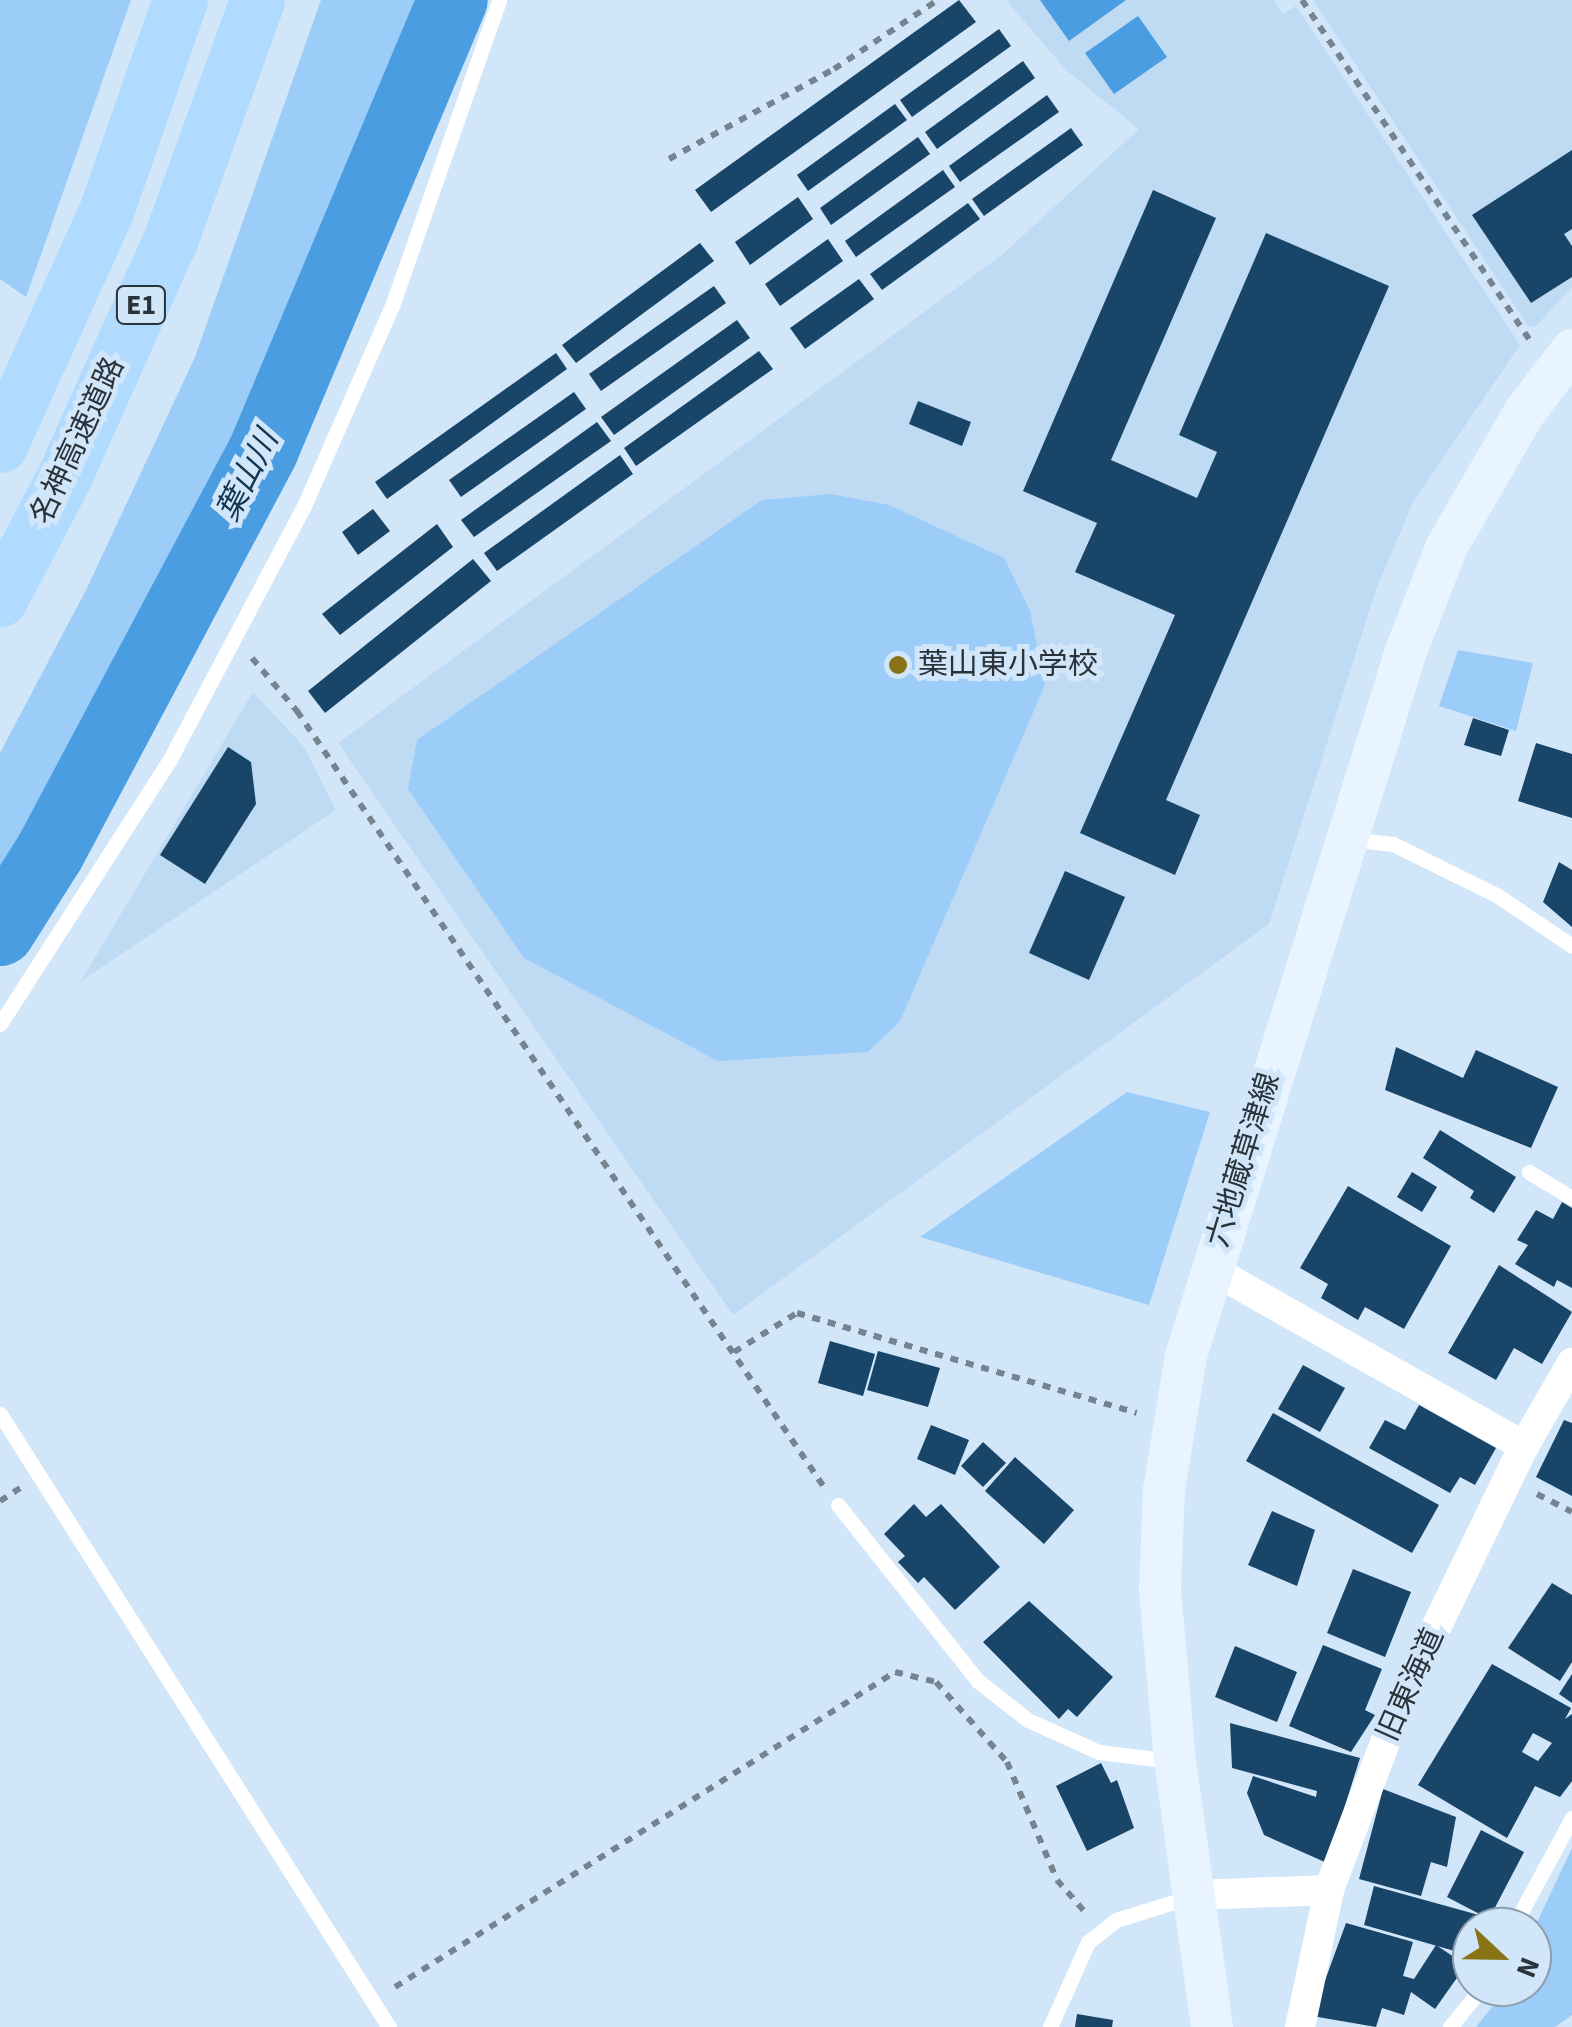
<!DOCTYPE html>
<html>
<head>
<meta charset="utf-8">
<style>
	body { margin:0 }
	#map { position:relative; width:1572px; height:2027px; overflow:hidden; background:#d1e6f9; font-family:"Source Sans 3","Noto Sans JP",sans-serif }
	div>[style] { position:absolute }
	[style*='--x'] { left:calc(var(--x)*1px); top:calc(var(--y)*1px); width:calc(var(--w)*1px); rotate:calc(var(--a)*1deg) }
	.built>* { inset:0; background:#bfdbf3 }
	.green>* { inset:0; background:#9ccdf9 }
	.water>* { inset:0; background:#4a9de0 }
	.river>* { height:70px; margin:-35px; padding:0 35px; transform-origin:35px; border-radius:35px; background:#4a9de0 }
	.building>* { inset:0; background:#184568 }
	.path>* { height:6px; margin-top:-3px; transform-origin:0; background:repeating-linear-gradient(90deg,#758490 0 8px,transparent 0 16px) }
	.service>* { height:15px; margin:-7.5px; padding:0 7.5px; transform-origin:7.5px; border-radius:7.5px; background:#fff }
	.minor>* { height:30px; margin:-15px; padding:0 15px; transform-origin:15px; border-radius:15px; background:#fff }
	.secondary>* { height:42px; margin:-21px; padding:0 21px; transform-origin:21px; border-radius:21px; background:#e8f4ff }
	.motorway>* { height:55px; margin:-27.5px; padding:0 27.5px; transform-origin:27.5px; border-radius:27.5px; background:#b1daff }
	.dots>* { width:28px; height:28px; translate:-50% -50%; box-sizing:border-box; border:5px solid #d1e6f9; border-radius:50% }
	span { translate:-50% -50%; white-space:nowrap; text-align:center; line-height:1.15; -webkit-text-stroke:10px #d1e6f9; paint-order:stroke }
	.shield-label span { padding:2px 8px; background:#d1e6f9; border:2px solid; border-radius:8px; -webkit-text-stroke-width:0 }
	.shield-label { font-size:28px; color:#2a333a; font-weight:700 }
	.street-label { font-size:30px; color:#2a333a }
	.poi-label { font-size:30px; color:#2a333a }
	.left { translate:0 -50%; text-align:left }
	.water-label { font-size:32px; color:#123550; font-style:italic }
	.north { position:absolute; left:1452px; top:1907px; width:100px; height:100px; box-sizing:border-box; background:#d1e6f9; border:2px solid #8e9ead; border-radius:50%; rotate:112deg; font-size:28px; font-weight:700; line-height:40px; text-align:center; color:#2a333a }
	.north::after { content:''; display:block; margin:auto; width:35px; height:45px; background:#887417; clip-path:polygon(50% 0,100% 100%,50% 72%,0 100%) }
</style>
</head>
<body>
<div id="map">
	<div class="built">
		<i style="clip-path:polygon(1006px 0,1274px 0,1283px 14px,1296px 6px,1520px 345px,1413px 502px,1377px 587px,1269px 924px,733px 1315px,338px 743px,1003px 254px,1139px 129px,1066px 70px)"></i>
		<i style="clip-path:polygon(1313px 0,1572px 0,1572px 287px,1536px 326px,1529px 327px)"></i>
		<i style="clip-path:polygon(253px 692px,304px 747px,336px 810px,81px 981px)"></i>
	</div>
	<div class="green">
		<i style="clip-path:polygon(0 0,131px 0,26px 297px,0 279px)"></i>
		<i style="clip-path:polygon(321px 0,434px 0,401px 95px,287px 362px,205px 532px,0 899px,0 753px,87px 588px,195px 357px)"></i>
		<i style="clip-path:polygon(831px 494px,889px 505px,1004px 558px,1030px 611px,1045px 685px,900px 1021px,868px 1052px,718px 1061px,524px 958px,408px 789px,417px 740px,762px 500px)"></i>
		<i style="clip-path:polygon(1458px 650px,1533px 663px,1516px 731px,1439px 706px)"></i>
		<i style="clip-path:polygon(1127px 1092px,1210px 1112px,1149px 1305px,920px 1237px)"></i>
		<i style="clip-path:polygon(1572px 1848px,1572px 2015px,1555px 2027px,1476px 2027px,1508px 1987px,1532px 1987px,1532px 1933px)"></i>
	</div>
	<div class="water">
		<i style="clip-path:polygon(1040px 0,1126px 0,1069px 41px)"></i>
		<i style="clip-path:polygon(1138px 16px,1167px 57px,1114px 94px,1085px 53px)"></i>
	</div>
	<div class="river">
		<i style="--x:0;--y:931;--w:93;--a:-57.7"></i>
		<i style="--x:50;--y:852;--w:456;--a:-62"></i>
		<i style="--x:264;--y:449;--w:487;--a:-67.2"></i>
	</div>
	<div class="building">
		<i style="clip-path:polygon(959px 0,976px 22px,711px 212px,695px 190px)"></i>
		<i style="clip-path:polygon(999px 29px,1011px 46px,912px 117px,900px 100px)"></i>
		<i style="clip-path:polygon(1023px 61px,1035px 78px,937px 149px,925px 132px)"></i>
		<i style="clip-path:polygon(1047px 95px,1059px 112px,960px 182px,949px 166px)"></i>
		<i style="clip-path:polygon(895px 104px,907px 120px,808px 191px,797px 175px)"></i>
		<i style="clip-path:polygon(1071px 128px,1083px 145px,984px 216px,972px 199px)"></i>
		<i style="clip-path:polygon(918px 137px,930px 154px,831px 225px,820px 208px)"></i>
		<i style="clip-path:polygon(1572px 150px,1572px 229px,1564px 234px,1572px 246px,1572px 277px,1531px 303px,1472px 215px)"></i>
		<i style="clip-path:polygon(943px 170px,955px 187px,856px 257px,845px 241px)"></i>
		<i style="clip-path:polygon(1153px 190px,1216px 218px,1111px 460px,1197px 498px,1217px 452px,1179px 435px,1266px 233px,1389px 286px,1166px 800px,1200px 815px,1175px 875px,1080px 833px,1175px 615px,1075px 572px,1097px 523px,1023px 491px)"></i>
		<i style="clip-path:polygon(798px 197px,813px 219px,750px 265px,735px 242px)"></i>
		<i style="clip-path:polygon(968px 203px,980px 219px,882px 290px,870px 274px)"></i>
		<i style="clip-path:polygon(828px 239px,843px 261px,780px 306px,765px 284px)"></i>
		<i style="clip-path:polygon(700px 243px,714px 261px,576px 363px,562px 345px)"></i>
		<i style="clip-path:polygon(859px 279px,874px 299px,805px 349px,790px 328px)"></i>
		<i style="clip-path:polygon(714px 286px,726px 303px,601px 391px,589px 374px)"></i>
		<i style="clip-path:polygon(737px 320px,750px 338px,614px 435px,601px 417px)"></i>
		<i style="clip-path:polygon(759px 351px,773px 369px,636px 466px,624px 448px)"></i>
		<i style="clip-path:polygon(556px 353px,567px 369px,387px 499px,375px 482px)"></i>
		<i style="clip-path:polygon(574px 392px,586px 409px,461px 497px,449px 480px)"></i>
		<i style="clip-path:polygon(918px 401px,971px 422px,962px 446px,909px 424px)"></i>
		<i style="clip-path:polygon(597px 422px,611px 441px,474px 537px,461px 520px)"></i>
		<i style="clip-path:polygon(620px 455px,633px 474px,497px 571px,484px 553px)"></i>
		<i style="clip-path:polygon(373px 509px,390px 531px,358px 555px,342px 532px)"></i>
		<i style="clip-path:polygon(437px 524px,453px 547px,340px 635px,322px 614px)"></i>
		<i style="clip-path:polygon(473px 559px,491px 581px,325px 713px,308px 691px)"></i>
		<i style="clip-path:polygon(1473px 718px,1509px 730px,1501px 756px,1464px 745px)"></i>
		<i style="clip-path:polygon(1536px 743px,1572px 754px,1572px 818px,1518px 801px)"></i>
		<i style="clip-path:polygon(228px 747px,251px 762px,256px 804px,205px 884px,160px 855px)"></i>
		<i style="clip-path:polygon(1559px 862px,1572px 870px,1572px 927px,1543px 902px)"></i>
		<i style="clip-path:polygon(1065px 871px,1125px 897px,1089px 980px,1029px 953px)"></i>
		<i style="clip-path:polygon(1396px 1047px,1463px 1078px,1476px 1050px,1558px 1087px,1531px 1148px,1385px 1090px)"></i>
		<i style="clip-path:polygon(1440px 1130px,1516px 1177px,1494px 1213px,1470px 1198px,1474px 1191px,1423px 1158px)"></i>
		<i style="clip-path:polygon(1412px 1172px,1437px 1187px,1422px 1212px,1397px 1197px)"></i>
		<i style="clip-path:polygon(1348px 1186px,1451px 1246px,1404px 1329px,1365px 1307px,1358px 1320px,1321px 1298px,1328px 1284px,1300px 1268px)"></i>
		<i style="clip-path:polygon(1562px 1202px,1572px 1208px,1572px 1288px,1557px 1280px,1554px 1287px,1515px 1264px,1528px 1245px,1517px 1240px,1536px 1210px,1553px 1219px)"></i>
		<i style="clip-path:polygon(1499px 1265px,1572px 1312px,1542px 1364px,1514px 1348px,1496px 1380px,1448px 1353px)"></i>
		<i style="clip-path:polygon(830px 1341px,875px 1354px,863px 1396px,818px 1383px)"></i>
		<i style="clip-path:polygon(878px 1351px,940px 1368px,928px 1407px,867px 1390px)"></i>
		<i style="clip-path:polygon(1303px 1365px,1345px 1388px,1320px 1432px,1278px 1409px)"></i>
		<i style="clip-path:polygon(1419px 1405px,1496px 1448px,1475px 1485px,1460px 1477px,1450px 1493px,1369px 1448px,1385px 1420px,1405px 1430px)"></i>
		<i style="clip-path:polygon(1273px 1413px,1439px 1505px,1412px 1553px,1246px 1461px)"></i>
		<i style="clip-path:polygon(1564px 1420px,1572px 1423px,1572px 1496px,1536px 1477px)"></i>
		<i style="clip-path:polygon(931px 1425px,969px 1440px,955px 1475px,917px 1459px)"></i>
		<i style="clip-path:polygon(983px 1442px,1006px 1463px,983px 1487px,961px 1466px)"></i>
		<i style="clip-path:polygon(1015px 1457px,1074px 1510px,1044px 1544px,985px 1491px)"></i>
		<i style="clip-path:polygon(914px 1504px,926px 1517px,941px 1504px,1000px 1567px,955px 1610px,924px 1577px,918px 1583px,898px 1562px,905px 1556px,884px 1534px)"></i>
		<i style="clip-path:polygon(1272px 1511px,1315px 1530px,1297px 1586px,1248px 1565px)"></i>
		<i style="clip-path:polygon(1353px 1569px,1411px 1592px,1385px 1657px,1327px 1633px)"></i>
		<i style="clip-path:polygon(1552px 1583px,1572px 1595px,1572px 1662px,1560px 1681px,1508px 1648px)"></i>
		<i style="clip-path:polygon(1029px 1601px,1113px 1677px,1077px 1717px,1068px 1709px,1059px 1719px,983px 1642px)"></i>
		<i style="clip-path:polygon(1323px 1645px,1382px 1669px,1365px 1710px,1375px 1715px,1351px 1752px,1289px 1726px)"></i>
		<i style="clip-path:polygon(1235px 1646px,1297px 1672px,1277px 1722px,1215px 1697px)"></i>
		<i style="clip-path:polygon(evenodd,1492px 1664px,1571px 1708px,1565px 1719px,1572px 1714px,1572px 1781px,1560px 1797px,1535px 1786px,1507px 1838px,1418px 1785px,1492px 1664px,1533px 1733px,1552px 1743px,1538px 1761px,1522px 1752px,1533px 1733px)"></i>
		<i style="clip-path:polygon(1572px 1674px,1572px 1703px,1559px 1694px)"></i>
		<i style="clip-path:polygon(1230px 1723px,1360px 1758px,1327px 1863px,1264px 1835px,1247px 1793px,1253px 1776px,1316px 1797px,1317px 1791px,1232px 1768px)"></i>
		<i style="clip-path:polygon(1101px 1763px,1111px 1783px,1117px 1780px,1134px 1828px,1087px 1851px,1056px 1786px)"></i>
		<i style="clip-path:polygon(1383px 1789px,1456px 1817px,1447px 1867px,1431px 1862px,1421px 1896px,1359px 1879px)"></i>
		<i style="clip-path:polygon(1481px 1830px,1524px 1852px,1489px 1919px,1447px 1897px)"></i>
		<i style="clip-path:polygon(1374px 1886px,1486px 1917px,1483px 1927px,1472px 1927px,1472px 1956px,1364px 1925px)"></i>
		<i style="clip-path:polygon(1346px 1923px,1413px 1942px,1403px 1976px,1414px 1979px,1436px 1945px,1466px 1965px,1435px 2009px,1411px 1992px,1404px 2015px,1382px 2008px,1376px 2027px,1312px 2016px)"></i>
		<i style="clip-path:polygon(1077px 2014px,1113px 2020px,1112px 2027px,1075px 2027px)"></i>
	</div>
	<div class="path">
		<i style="--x:1302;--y:0;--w:413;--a:56.2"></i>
		<i style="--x:669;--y:159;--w:188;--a:-28.6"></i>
		<i style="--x:834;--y:69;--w:125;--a:-33.6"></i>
		<i style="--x:252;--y:658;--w:70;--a:49.7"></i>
		<i style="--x:297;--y:711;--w:938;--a:55.82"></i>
		<i style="--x:734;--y:1352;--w:74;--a:-31.8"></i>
		<i style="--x:797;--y:1313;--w:354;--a:16.4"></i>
		<i style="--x:1537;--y:1494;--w:39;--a:27"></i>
		<i style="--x:0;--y:1501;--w:24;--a:-33"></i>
		<i style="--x:395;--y:1987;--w:591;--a:-32.21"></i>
		<i style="--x:895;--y:1672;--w:42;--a:13.7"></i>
		<i style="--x:936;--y:1682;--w:107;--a:48.4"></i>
		<i style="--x:1007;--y:1762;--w:128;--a:67"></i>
		<i style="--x:1057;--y:1880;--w:43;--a:48.8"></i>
	</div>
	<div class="service">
		<i style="--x:1349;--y:839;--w:44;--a:6.5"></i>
		<i style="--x:1393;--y:844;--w:117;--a:26.3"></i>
		<i style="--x:1498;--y:896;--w:89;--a:34"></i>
		<i style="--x:0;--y:1024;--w:315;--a:-57.3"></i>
		<i style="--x:170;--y:759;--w:286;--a:-62.1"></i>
		<i style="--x:304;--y:506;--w:219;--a:-66.3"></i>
		<i style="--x:392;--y:306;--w:324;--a:-70.7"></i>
		<i style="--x:1529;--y:1172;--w:50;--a:31.2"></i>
		<i style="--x:0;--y:1414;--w:726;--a:57.6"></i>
		<i style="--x:838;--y:1505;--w:225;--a:51.5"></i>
		<i style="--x:978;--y:1681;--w:63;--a:38"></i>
		<i style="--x:1028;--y:1720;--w:78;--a:24.3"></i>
		<i style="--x:1099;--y:1752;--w:73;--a:7.1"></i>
		<i style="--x:1513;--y:1927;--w:124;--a:-61.6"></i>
		<i style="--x:1050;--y:2027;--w:93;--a:-65.9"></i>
		<i style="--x:1088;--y:1942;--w:36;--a:-38"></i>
		<i style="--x:1116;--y:1920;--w:77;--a:-17.3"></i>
		<i style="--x:1450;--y:2027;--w:51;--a:-51.3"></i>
	</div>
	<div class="minor">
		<i style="--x:1211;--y:1269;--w:360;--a:29.5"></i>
		<i style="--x:1196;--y:1895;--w:133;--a:-2.2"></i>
		<i style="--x:1300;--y:2027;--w:140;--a:-78"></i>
		<i style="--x:1329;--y:1890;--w:205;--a:-69.2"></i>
		<i style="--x:1402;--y:1698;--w:280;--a:-64.2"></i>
		<i style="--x:1524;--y:1446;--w:96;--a:-60"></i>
	</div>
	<div class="secondary">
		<i style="--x:1212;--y:2027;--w:269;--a:-97.9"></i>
		<i style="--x:1175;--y:1761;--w:174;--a:-95"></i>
		<i style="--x:1160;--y:1588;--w:98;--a:-87.7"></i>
		<i style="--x:1164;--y:1490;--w:136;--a:-80.7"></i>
		<i style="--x:1186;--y:1356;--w:739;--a:-72.67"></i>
		<i style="--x:1406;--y:651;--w:113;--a:-68.7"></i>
		<i style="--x:1447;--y:546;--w:154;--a:-59.9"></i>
		<i style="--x:1524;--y:413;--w:79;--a:-52.7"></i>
	</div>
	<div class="motorway">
		<i style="--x:0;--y:445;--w:254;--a:-65.6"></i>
		<i style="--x:105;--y:214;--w:227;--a:-70.7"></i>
		<i style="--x:0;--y:599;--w:138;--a:-62.3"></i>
		<i style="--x:64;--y:477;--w:262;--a:-65.9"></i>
		<i style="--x:171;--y:238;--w:253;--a:-70.1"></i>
	</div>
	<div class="dots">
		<i style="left:898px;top:665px;background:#887417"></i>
	</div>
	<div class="shield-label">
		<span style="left:141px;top:305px">E1</span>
	</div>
	<div class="street-label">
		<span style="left:78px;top:441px;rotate:-65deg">名神高速道路</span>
		<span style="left:1244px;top:1160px;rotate:-73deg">六地蔵草津線</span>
		<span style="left:1411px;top:1685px;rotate:-66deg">旧東海道</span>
	</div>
	<div class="poi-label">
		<span class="left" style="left:918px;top:665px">葉山東小学校</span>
	</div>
	<div class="water-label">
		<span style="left:248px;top:476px;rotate:-63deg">葉山川</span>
	</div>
	<div class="north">N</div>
</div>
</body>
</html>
